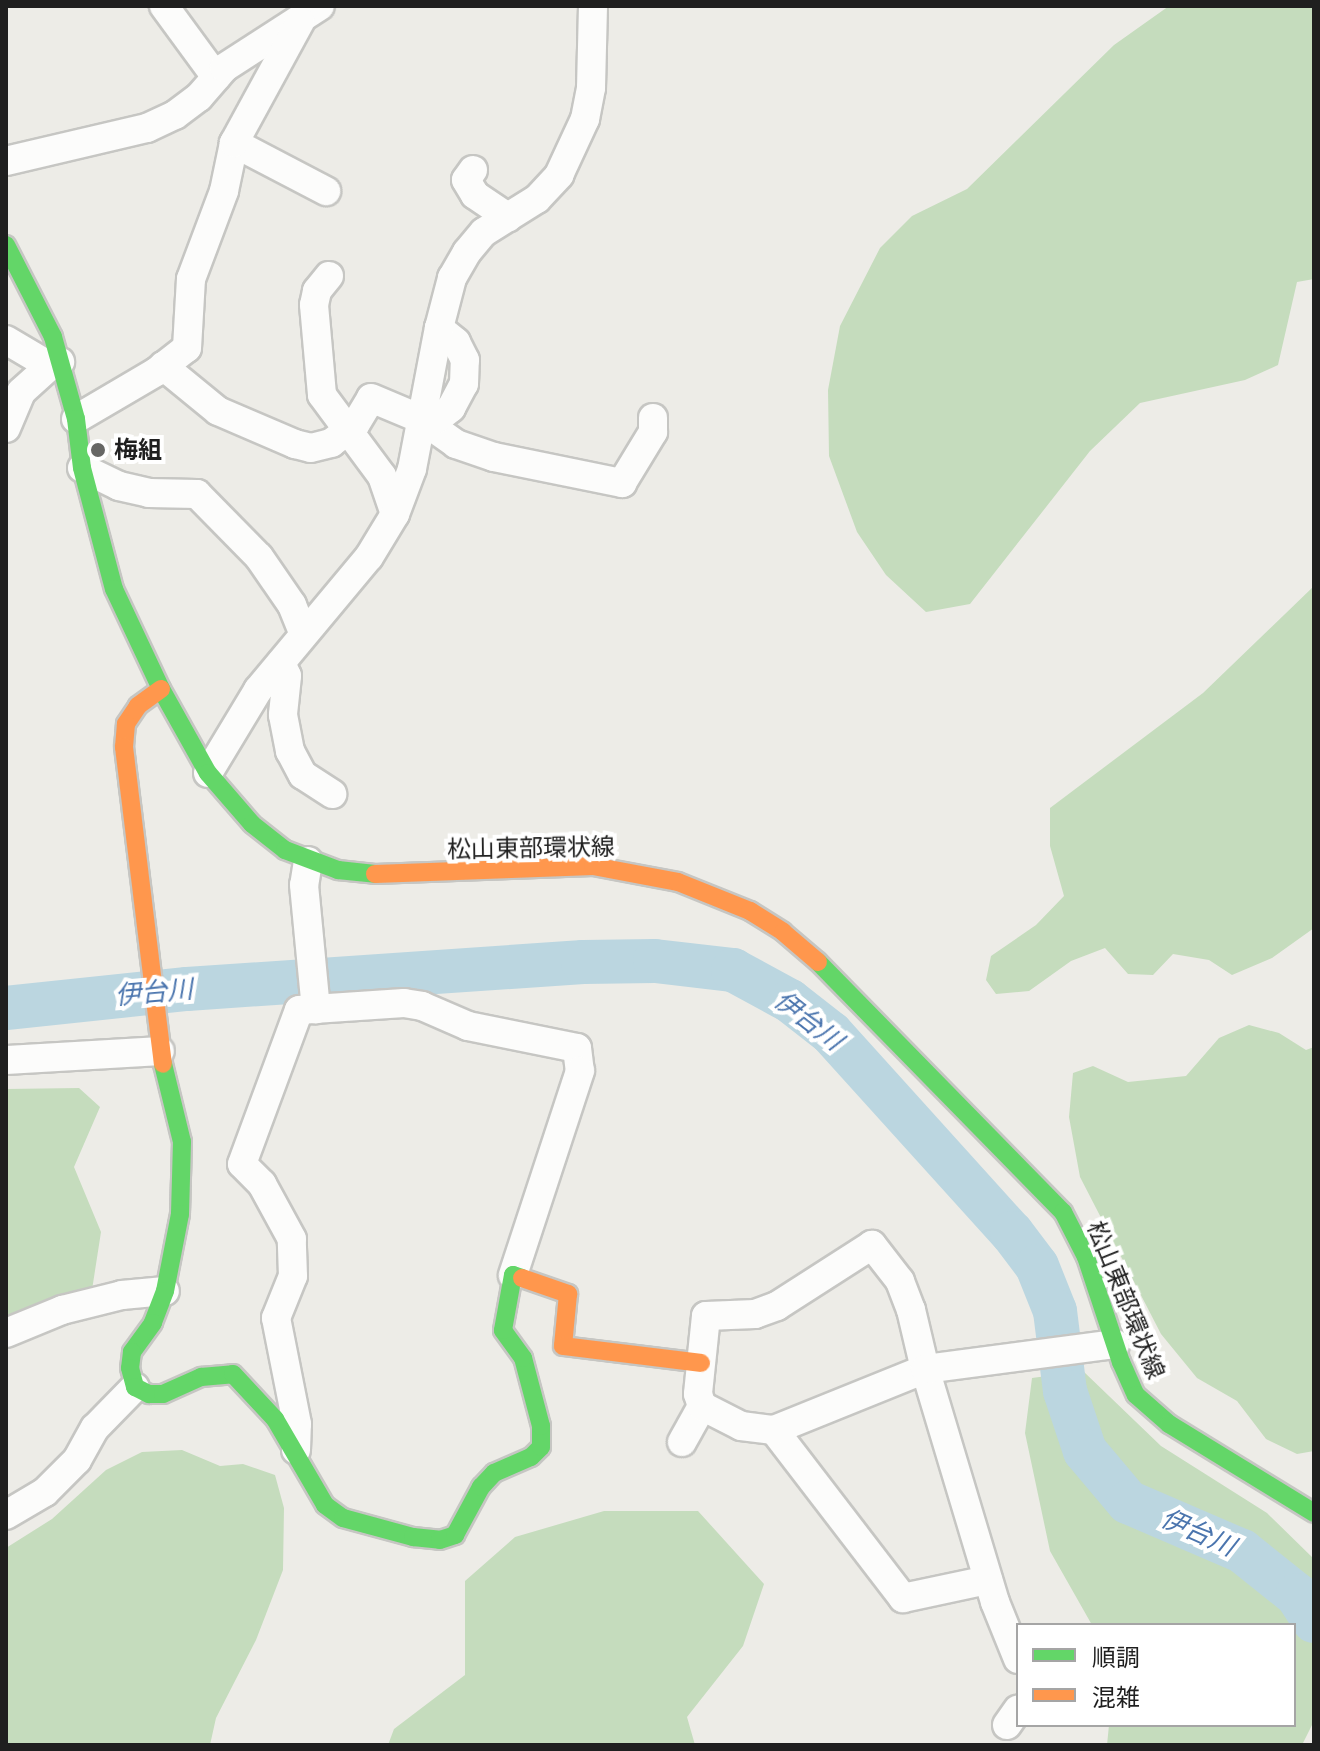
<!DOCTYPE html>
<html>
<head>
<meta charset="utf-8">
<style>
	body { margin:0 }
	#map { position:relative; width:1320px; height:1751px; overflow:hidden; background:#edece7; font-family:Arial,"Noto Sans JP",sans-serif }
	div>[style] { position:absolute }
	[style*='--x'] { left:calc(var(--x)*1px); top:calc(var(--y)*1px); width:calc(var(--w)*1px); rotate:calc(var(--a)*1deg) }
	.forest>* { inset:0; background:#c5dcbd }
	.river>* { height:44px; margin:-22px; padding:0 22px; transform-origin:22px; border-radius:22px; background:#bbd6e0 }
	.roads { filter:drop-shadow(2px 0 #c6c6c3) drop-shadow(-2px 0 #c6c6c3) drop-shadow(0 2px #c6c6c3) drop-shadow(0 -2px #c6c6c3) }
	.street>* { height:28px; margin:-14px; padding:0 14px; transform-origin:14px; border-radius:14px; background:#fcfcfb }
	.fast>* { height:18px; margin:-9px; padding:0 9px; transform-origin:9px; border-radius:9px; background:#63d668 }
	.slow>* { height:18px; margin:-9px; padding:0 9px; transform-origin:9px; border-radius:9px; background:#ff974d }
	.dots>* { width:22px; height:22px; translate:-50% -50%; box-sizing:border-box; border:4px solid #fff; border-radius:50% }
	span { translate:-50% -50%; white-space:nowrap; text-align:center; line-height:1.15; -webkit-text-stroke:8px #fff; paint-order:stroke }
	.poi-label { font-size:24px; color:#1f1f1f; font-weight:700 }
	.left { translate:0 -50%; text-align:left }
	.street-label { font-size:24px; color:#1f1f1f }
	.water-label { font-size:26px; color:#4b75ae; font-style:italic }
	.frame { position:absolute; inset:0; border:8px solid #1f1f1f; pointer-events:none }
	.legend { position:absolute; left:1016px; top:1623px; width:280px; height:104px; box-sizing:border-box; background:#fff; border:2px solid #a5a5a5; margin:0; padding:10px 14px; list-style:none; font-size:24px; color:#1f1f1f }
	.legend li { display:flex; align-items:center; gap:16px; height:40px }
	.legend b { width:40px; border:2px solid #a5a5a5 }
</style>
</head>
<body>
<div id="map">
	<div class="forest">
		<i style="clip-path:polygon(1169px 6px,1314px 6px,1314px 279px,1297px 282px,1278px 365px,1245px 380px,1140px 403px,1090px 451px,970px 604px,926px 612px,886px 575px,857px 532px,829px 456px,828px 390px,840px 326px,880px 248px,912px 216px,967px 189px,1114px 45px)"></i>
		<i style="clip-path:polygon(1314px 586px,1314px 928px,1272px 958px,1232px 975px,1209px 960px,1173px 954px,1153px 975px,1128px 974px,1105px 948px,1071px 961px,1029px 991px,996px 994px,986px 980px,991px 956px,1036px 925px,1064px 896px,1050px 846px,1050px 808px,1203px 693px)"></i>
		<i style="clip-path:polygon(1249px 1025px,1279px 1033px,1306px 1050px,1314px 1047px,1314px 1451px,1297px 1454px,1266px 1439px,1237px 1401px,1197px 1378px,1161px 1334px,1080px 1177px,1069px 1117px,1073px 1073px,1093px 1066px,1128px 1082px,1186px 1076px,1219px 1038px)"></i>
		<i style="clip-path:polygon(79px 1088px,100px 1107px,74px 1167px,101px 1232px,92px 1290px,6px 1318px,6px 1089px)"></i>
		<i style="clip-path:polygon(1083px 1371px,1161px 1446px,1267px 1513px,1314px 1559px,1314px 1721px,1302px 1745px,1107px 1745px,1109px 1725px,1294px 1725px,1294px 1625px,1092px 1625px,1050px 1551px,1025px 1433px,1032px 1378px)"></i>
		<i style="clip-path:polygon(182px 1450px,220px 1466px,243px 1464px,275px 1475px,284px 1508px,283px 1570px,256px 1640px,216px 1718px,210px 1745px,6px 1745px,6px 1548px,52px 1519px,106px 1470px,142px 1452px)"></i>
		<i style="clip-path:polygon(604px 1511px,698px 1511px,764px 1584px,743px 1646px,687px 1717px,695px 1745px,388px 1745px,394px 1729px,465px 1675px,465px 1581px,515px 1537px)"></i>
	</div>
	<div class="river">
		<i style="--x:6;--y:1008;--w:182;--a:-6"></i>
		<i style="--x:187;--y:989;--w:397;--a:-3.9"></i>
		<i style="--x:583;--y:962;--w:72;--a:-0.8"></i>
		<i style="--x:655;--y:961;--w:79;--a:6.6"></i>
		<i style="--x:733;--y:970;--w:65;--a:28.5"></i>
		<i style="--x:790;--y:1001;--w:52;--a:38"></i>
		<i style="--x:831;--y:1033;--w:270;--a:47.9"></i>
		<i style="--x:1012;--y:1233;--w:41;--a:52.9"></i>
		<i style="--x:1037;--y:1266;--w:48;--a:68.2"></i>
		<i style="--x:1055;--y:1311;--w:81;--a:82.9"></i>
		<i style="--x:1065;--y:1391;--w:63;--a:71.6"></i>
		<i style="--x:1085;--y:1451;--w:67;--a:49.9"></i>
		<i style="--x:1128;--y:1502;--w:124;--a:23.3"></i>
		<i style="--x:1242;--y:1551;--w:70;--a:38.7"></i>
		<i style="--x:1297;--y:1595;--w:31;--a:57"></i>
	</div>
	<div class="roads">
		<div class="street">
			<i style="--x:164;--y:6;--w:88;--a:53.8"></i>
			<i style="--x:234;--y:143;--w:104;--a:27.6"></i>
			<i style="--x:6;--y:161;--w:145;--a:-13.2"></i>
			<i style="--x:147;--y:128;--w:31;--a:-25"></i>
			<i style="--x:175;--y:115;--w:30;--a:-37"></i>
			<i style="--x:199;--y:97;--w:38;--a:-49"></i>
			<i style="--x:224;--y:68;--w:114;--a:-32.9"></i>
			<i style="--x:473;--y:170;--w:12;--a:125"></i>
			<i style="--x:466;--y:180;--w:17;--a:59"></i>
			<i style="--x:475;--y:195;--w:40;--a:34"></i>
			<i style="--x:329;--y:276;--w:19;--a:129"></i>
			<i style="--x:317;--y:291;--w:14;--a:102"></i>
			<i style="--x:314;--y:305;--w:90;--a:84.9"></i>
			<i style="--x:322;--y:395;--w:101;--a:53.5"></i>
			<i style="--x:382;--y:476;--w:40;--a:71.1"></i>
			<i style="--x:6;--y:340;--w:51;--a:30.6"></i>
			<i style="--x:50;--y:366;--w:11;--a:-22"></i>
			<i style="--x:163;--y:366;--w:71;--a:39.3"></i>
			<i style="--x:218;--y:411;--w:84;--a:23.2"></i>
			<i style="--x:295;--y:444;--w:16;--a:14"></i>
			<i style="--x:311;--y:448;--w:21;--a:-14"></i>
			<i style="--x:331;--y:443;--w:30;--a:-37"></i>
			<i style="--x:355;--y:425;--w:31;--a:-59"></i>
			<i style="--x:371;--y:398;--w:54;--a:22.8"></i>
			<i style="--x:421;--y:419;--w:43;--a:35.5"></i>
			<i style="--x:456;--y:444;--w:40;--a:18.9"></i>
			<i style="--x:494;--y:457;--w:131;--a:11.5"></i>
			<i style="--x:622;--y:483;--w:60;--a:-58.7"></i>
			<i style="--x:653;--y:432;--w:14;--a:-90"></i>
			<i style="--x:76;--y:419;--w:93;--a:-30.4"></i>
			<i style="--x:156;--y:372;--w:39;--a:-38"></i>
			<i style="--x:187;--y:348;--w:69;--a:-86.7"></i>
			<i style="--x:191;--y:279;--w:94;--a:-69.4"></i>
			<i style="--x:224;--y:191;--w:49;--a:-78.2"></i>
			<i style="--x:234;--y:143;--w:138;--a:-61.4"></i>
			<i style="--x:421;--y:419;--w:16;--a:0"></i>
			<i style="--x:437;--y:419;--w:18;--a:-38"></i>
			<i style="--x:451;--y:408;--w:27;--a:-62"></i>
			<i style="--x:464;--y:384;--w:24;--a:-88"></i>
			<i style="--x:465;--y:360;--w:20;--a:-117"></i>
			<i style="--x:456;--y:342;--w:22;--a:-141"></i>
			<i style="--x:6;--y:428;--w:39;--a:-67"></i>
			<i style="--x:21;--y:392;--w:39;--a:-42"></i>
			<i style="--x:82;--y:468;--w:41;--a:25.9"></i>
			<i style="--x:119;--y:486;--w:31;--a:13"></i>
			<i style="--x:149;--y:493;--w:48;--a:1.2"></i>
			<i style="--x:197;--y:494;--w:88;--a:45.5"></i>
			<i style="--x:259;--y:557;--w:58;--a:55.5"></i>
			<i style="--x:292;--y:605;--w:31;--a:68"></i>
			<i style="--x:281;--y:663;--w:14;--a:65"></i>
			<i style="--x:287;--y:676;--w:39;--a:96"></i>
			<i style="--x:283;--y:715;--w:37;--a:79"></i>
			<i style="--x:290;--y:751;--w:27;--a:62"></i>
			<i style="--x:303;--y:775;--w:35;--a:33"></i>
			<i style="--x:208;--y:773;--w:97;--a:-58.9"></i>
			<i style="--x:258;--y:690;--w:173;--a:-50.2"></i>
			<i style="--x:369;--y:557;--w:50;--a:-58.8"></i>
			<i style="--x:395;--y:514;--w:48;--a:-69.3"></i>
			<i style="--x:412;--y:469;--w:144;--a:-79.2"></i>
			<i style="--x:439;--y:328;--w:52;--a:-75.4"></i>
			<i style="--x:452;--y:278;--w:30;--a:-60"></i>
			<i style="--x:467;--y:252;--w:26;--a:-50"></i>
			<i style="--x:484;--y:232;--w:62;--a:-31.9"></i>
			<i style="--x:537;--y:199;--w:33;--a:-47"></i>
			<i style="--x:559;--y:175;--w:62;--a:-65.1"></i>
			<i style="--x:585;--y:119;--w:32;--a:-79"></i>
			<i style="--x:591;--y:88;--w:82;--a:-88.6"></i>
			<i style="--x:308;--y:861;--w:24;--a:99"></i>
			<i style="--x:304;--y:885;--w:125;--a:84.5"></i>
			<i style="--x:6;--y:1060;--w:154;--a:-3.3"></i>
			<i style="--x:6;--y:1333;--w:61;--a:-22.3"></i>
			<i style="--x:62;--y:1310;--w:62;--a:-14"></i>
			<i style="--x:122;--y:1295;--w:43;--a:-5.3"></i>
			<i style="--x:774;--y:1430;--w:212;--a:52.5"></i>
			<i style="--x:903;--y:1598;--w:87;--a:-12"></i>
			<i style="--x:682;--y:1442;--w:41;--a:-60.9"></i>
			<i style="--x:296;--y:1450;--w:26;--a:-88"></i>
			<i style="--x:297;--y:1424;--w:108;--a:-101.2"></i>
			<i style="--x:276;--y:1318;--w:45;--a:-68"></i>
			<i style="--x:293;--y:1276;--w:37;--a:-92"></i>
			<i style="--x:292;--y:1239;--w:63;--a:-118.6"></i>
			<i style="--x:262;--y:1184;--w:28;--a:-135"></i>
			<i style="--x:242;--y:1164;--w:164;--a:-69.7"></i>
			<i style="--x:299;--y:1010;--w:105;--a:-3.8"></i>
			<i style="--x:404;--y:1003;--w:18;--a:9"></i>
			<i style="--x:422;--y:1006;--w:50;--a:23.5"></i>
			<i style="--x:468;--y:1026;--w:111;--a:11.4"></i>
			<i style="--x:577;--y:1048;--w:23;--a:83"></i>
			<i style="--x:580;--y:1071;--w:215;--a:108.2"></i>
			<i style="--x:6;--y:1515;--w:45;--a:-30.5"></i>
			<i style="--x:45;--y:1492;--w:45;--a:-45"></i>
			<i style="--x:77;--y:1460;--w:37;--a:-61"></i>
			<i style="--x:95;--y:1428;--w:57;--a:-45.7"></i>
			<i style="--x:1018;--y:1659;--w:61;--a:-112"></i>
			<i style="--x:995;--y:1602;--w:243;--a:-106.7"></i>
			<i style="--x:925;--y:1369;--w:61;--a:-103.3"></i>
			<i style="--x:911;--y:1310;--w:31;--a:-111"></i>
			<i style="--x:900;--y:1281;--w:46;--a:-127.9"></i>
			<i style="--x:872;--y:1245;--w:113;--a:147.3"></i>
			<i style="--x:777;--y:1306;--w:23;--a:160"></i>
			<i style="--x:755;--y:1314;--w:49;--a:177.7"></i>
			<i style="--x:706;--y:1316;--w:78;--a:95.9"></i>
			<i style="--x:698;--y:1394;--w:13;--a:72"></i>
			<i style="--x:702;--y:1406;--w:44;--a:27.1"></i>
			<i style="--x:741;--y:1426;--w:33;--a:7"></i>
			<i style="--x:774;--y:1430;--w:163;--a:-22"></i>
			<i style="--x:925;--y:1369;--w:192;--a:-7.5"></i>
			<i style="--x:1007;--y:1725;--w:19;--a:-55"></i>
		</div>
		<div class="fast">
			<i style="--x:6;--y:245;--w:103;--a:62.9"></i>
			<i style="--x:53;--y:337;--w:85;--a:74.3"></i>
			<i style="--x:76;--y:419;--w:49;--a:83"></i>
			<i style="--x:82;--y:468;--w:125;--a:75.2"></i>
			<i style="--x:114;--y:589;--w:110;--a:64.8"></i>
			<i style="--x:161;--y:689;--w:96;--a:60.8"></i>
			<i style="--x:208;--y:773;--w:67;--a:49.2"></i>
			<i style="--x:252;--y:824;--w:42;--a:38.2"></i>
			<i style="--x:285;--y:850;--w:57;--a:20.7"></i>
			<i style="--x:338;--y:870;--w:37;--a:6"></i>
			<i style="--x:818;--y:962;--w:350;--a:45.6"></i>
			<i style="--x:1063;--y:1212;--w:51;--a:62.9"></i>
			<i style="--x:1086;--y:1257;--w:111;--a:71.6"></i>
			<i style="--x:1121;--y:1362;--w:36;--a:66"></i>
			<i style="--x:1136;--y:1395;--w:44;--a:41.3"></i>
			<i style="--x:1169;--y:1424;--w:170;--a:31.5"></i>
			<i style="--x:163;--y:1064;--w:80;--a:76.3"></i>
			<i style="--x:182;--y:1142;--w:72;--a:91.6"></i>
			<i style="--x:180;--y:1214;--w:78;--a:101"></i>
			<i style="--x:165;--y:1291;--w:34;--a:111"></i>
			<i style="--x:153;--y:1323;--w:36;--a:126"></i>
			<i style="--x:132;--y:1352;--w:16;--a:97"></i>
			<i style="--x:130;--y:1368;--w:20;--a:75"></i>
			<i style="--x:135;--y:1387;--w:16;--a:27"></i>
			<i style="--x:149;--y:1394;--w:14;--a:0"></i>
			<i style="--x:163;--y:1394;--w:42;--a:-24.1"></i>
			<i style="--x:201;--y:1377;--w:32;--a:-5"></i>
			<i style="--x:233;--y:1374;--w:62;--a:47"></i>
			<i style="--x:275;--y:1419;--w:99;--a:59.8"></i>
			<i style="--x:325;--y:1505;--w:22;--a:36"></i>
			<i style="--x:343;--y:1518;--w:73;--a:15.2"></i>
			<i style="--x:413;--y:1537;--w:27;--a:6"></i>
			<i style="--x:440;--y:1540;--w:16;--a:-18"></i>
			<i style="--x:455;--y:1535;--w:55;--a:-61.6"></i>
			<i style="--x:481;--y:1487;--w:19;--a:-47"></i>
			<i style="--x:494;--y:1473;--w:40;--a:-23.4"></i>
			<i style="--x:531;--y:1457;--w:14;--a:-45"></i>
			<i style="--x:541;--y:1447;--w:21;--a:-90"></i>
			<i style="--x:541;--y:1426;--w:70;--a:-104.8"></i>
			<i style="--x:523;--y:1358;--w:34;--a:-126"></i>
			<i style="--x:503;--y:1330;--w:56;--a:-79.7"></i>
			<i style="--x:513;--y:1275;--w:9;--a:18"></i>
		</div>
		<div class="slow">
			<i style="--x:161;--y:689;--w:29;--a:144"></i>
			<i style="--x:138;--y:706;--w:22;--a:124"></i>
			<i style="--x:126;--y:724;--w:23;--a:95"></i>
			<i style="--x:124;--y:747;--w:319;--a:83"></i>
			<i style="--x:375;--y:874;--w:218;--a:-2.1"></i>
			<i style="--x:593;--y:866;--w:86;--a:10.7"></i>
			<i style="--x:678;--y:882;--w:78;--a:21.9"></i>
			<i style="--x:750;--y:911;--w:39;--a:32"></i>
			<i style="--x:783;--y:932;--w:46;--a:40.6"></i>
			<i style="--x:522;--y:1278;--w:49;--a:19.2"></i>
			<i style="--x:568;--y:1294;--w:52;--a:95.5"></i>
			<i style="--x:563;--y:1346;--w:139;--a:7"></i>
		</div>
	</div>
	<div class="dots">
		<i style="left:98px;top:450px;background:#676765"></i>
	</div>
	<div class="poi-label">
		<span class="left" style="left:114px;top:450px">梅組</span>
	</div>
	<div class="street-label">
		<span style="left:531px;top:848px;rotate:-1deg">松山東部環状線</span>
		<span style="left:1126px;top:1300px;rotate:68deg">松山東部環状線</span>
	</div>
	<div class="water-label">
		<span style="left:154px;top:993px;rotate:-5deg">伊台川</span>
		<span style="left:808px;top:1021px;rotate:38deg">伊台川</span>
		<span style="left:1198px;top:1533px;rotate:24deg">伊台川</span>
	</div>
	<div class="frame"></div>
	<ul class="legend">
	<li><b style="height:10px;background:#63d668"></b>順調</li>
	<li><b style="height:10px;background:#ff974d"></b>混雑</li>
	</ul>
</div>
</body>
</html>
